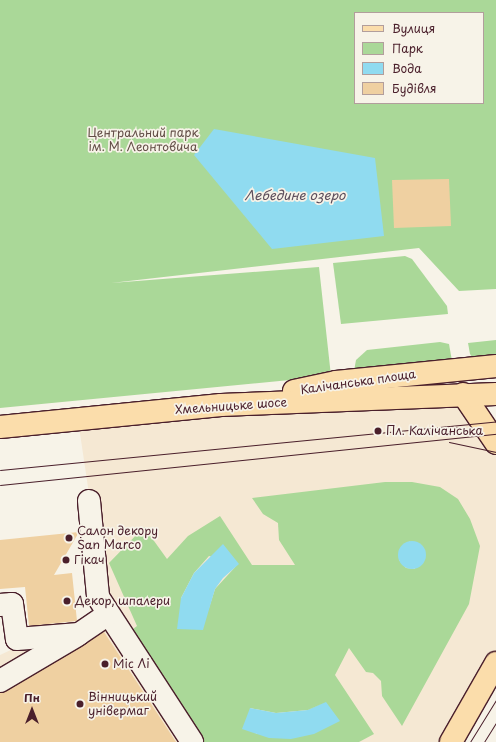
<!DOCTYPE html>
<html>
<head>
<meta charset="utf-8">
<style>
	body { margin:0 }
	#map { position:relative; width:496px; height:742px; overflow:hidden; background:#f7f3e8; font-family:"Playpen Sans",sans-serif }
	div>[style] { position:absolute }
	[style*='--x'] { left:calc(var(--x)*1px); top:calc(var(--y)*1px); width:calc(var(--w)*1px); rotate:calc(var(--a)*1deg) }
	.built>* { inset:0; background:#f5e8d3 }
	.green>* { inset:0; background:#aad898 }
	.water>* { inset:0; background:#90dbf0 }
	.round { border-radius:50% }
	.building>* { inset:0; background:#efd0a1 }
	.roads { filter:drop-shadow(1px 0 #4a1f2b) drop-shadow(-1px 0 #4a1f2b) drop-shadow(0 1px #4a1f2b) drop-shadow(0 -1px #4a1f2b) }
	.minor>* { height:22px; margin:-11px; padding:0 11px; transform-origin:11px; border-radius:11px; background:#f7f3e8 }
	.major>* { height:22px; margin:-11px; padding:0 11px; transform-origin:11px; border-radius:11px; background:#fbddab }
	.tram>* { height:1px; margin:-0.5px; padding:0 0.5px; transform-origin:0.5px; border-radius:0.5px; background:#4a1f2b }
	.dots>* { width:11px; height:11px; translate:-50% -50%; box-sizing:border-box; border:2px solid #f7f3e8; border-radius:50% }
	span { translate:-50% -50%; white-space:nowrap; text-align:center; line-height:1.15; -webkit-text-stroke:3.5px #f7f3e8; paint-order:stroke }
	.park-label { font-size:12px; color:#624d46 }
	.street-label { font-size:12px; color:#4a1f2b }
	.poi-label { font-size:12px; color:#4a1f2b }
	.left { translate:0 -50%; text-align:left }
	.water-label { font-size:13px; color:#5c4e5c; font-style:italic }
	.legend { position:absolute; left:354px; top:12px; width:130px; height:92px; box-sizing:border-box; background:#f7f3e8; border:1px solid #b29e9c; margin:0; padding:5px 7px; list-style:none; font-size:12px; color:#4a1f2b }
	.legend li { display:flex; align-items:center; gap:8px; height:20px }
	.legend b { width:20px; border:1px solid #b29e9c }
	.north { position:absolute; left:12px; top:690px; width:40px; height:40px; -webkit-text-stroke:3px #f7f3e8; paint-order:stroke; rotate:0deg; font-size:11px; font-weight:700; line-height:16px; text-align:center; color:#4a1f2b }
	.north::after { content:''; display:block; margin:auto; width:14px; height:18px; background:#4a1f2b; clip-path:polygon(50% 0,100% 100%,50% 72%,0 100%) }
</style>
</head>
<body>
<div id="map">
	<div class="built">
		<i style="clip-path:polygon(463px 394px,496px 443px,496px 663px,451px 742px,0 742px,0 655px,43px 635px,107px 615px,78px 420px)"></i>
	</div>
	<div class="green">
		<i style="clip-path:polygon(evenodd,0 0,496px 0,496px 289px,459px 291px,419px 248px,111px 283px,319px 267px,331px 376px,0 408px,0 0,355px 13px,483px 13px,483px 103px,355px 103px,355px 13px)"></i>
		<i style="clip-path:polygon(405px 256px,412px 259px,447px 306px,448px 314px,341px 324px,333px 263px)"></i>
		<i style="clip-path:polygon(496px 340px,496px 356px,473px 358px,470px 354px,468px 343px)"></i>
		<i style="clip-path:polygon(440px 342px,449px 344px,452px 361px,354px 371px,356px 360px,367px 350px)"></i>
		<i style="clip-path:polygon(evenodd,385px 482px,412px 482px,440px 487px,458px 499px,470px 519px,480px 546px,469px 604px,402px 726px,382px 696px,381px 681px,373px 673px,366px 672px,349px 648px,335px 675px,374px 734px,359px 742px,189px 742px,121px 638px,137px 626px,109px 563px,144px 527px,167px 559px,188px 536px,220px 516px,252px 565px,295px 565px,279px 540px,278px 523px,263px 514px,252px 498px,385px 482px,410px 541px,415px 569px,406px 568px,399px 560px,410px 541px,385px 482px,209px 556px,238px 564px,215px 589px,209px 608px,181px 598px,194px 573px,209px 556px,385px 482px,326px 702px,256px 734px,250px 708px,276px 713px,308px 710px,326px 702px)"></i>
	</div>
	<div class="water">
		<i style="clip-path:polygon(214px 129px,375px 158px,384px 236px,272px 249px,194px 155px)"></i>
		<i class="round" style="left:398px;top:541px;width:28px;height:28px"></i>
		<i style="clip-path:polygon(223px 544px,239px 564px,223px 578px,215px 589px,203px 630px,177px 629px,181px 598px,194px 573px)"></i>
		<i style="clip-path:polygon(326px 702px,340px 721px,314px 734px,291px 739px,269px 738px,242px 729px,250px 708px,276px 713px,308px 710px)"></i>
	</div>
	<div class="building">
		<i style="clip-path:polygon(449px 179px,451px 226px,394px 228px,392px 180px)"></i>
		<i style="clip-path:polygon(79px 532px,54px 575px,72px 573px,77px 621px,29px 626px,25px 587px,0 589px,0 540px)"></i>
		<i style="clip-path:polygon(104px 632px,176px 742px,0 742px,0 693px)"></i>
	</div>
	<div class="roads">
		<div class="minor">
			<i style="--x:89;--y:501;--w:96;--a:84.6"></i>
			<i style="--x:98;--y:597;--w:173;--a:57"></i>
			<i style="--x:0;--y:605;--w:12;--a:-5"></i>
			<i style="--x:12;--y:604;--w:35;--a:82"></i>
			<i style="--x:17;--y:639;--w:62;--a:-4.6"></i>
			<i style="--x:79;--y:634;--w:34;--a:-34"></i>
			<i style="--x:0;--y:681;--w:88;--a:-30.6"></i>
		</div>
		<div class="major">
			<i style="--x:294;--y:391;--w:43;--a:-12.1"></i>
			<i style="--x:336;--y:382;--w:161;--a:-5.7"></i>
			<i style="--x:463;--y:394;--w:59;--a:56"></i>
			<i style="--x:0;--y:427;--w:222;--a:-5.7"></i>
			<i style="--x:221;--y:405;--w:275;--a:-2.3"></i>
			<i style="--x:451;--y:742;--w:91;--a:-60.3"></i>
		</div>
	</div>
	<div class="tram">
		<i style="--x:455;--y:427;--w:28;--a:13"></i>
		<i style="--x:449;--y:442;--w:48;--a:12"></i>
		<i style="--x:0;--y:470;--w:498;--a:-5.6"></i>
		<i style="--x:0;--y:485;--w:499;--a:-5.9"></i>
		<i style="--x:470;--y:742;--w:49;--a:-58.2"></i>
		<i style="--x:484;--y:742;--w:22;--a:-58"></i>
	</div>
	<div class="dots">
		<i style="left:378px;top:431px;background:#4a1f2b"></i>
		<i style="left:69px;top:538px;background:#4a1f2b"></i>
		<i style="left:66px;top:560px;background:#4a1f2b"></i>
		<i style="left:67px;top:601px;background:#4a1f2b"></i>
		<i style="left:105px;top:664px;background:#4a1f2b"></i>
		<i style="left:80px;top:704px;background:#4a1f2b"></i>
	</div>
	<div class="park-label">
		<span style="left:143px;top:140px">Центральний парк<br>ім. М. Леонтовича</span>
	</div>
	<div class="street-label">
		<span style="left:358px;top:382px;rotate:-8deg">Калічанська площа</span>
		<span style="left:231px;top:406px;rotate:-4deg">Хмельницьке шосе</span>
	</div>
	<div class="poi-label">
		<span class="left" style="left:386px;top:431px">Пл. Калічанська</span>
		<span class="left" style="left:77px;top:538px">Салон декору<br>San Marco</span>
		<span class="left" style="left:74px;top:560px">Гікач</span>
		<span class="left" style="left:75px;top:601px">Декор, шпалери</span>
		<span class="left" style="left:113px;top:664px">Міс Лі</span>
		<span class="left" style="left:88px;top:704px">Вінницький<br>універмаг</span>
	</div>
	<div class="water-label">
		<span style="left:295px;top:195px">Лебедине озеро</span>
	</div>
	<ul class="legend">
	<li><b style="height:5px;background:#fbddab"></b>Вулиця</li>
	<li><b style="height:11px;background:#aad898"></b>Парк</li>
	<li><b style="height:11px;background:#90dbf0"></b>Вода</li>
	<li><b style="height:11px;background:#efd0a1"></b>Будівля</li>
	</ul>
	<div class="north">Пн</div>
</div>
</body>
</html>
